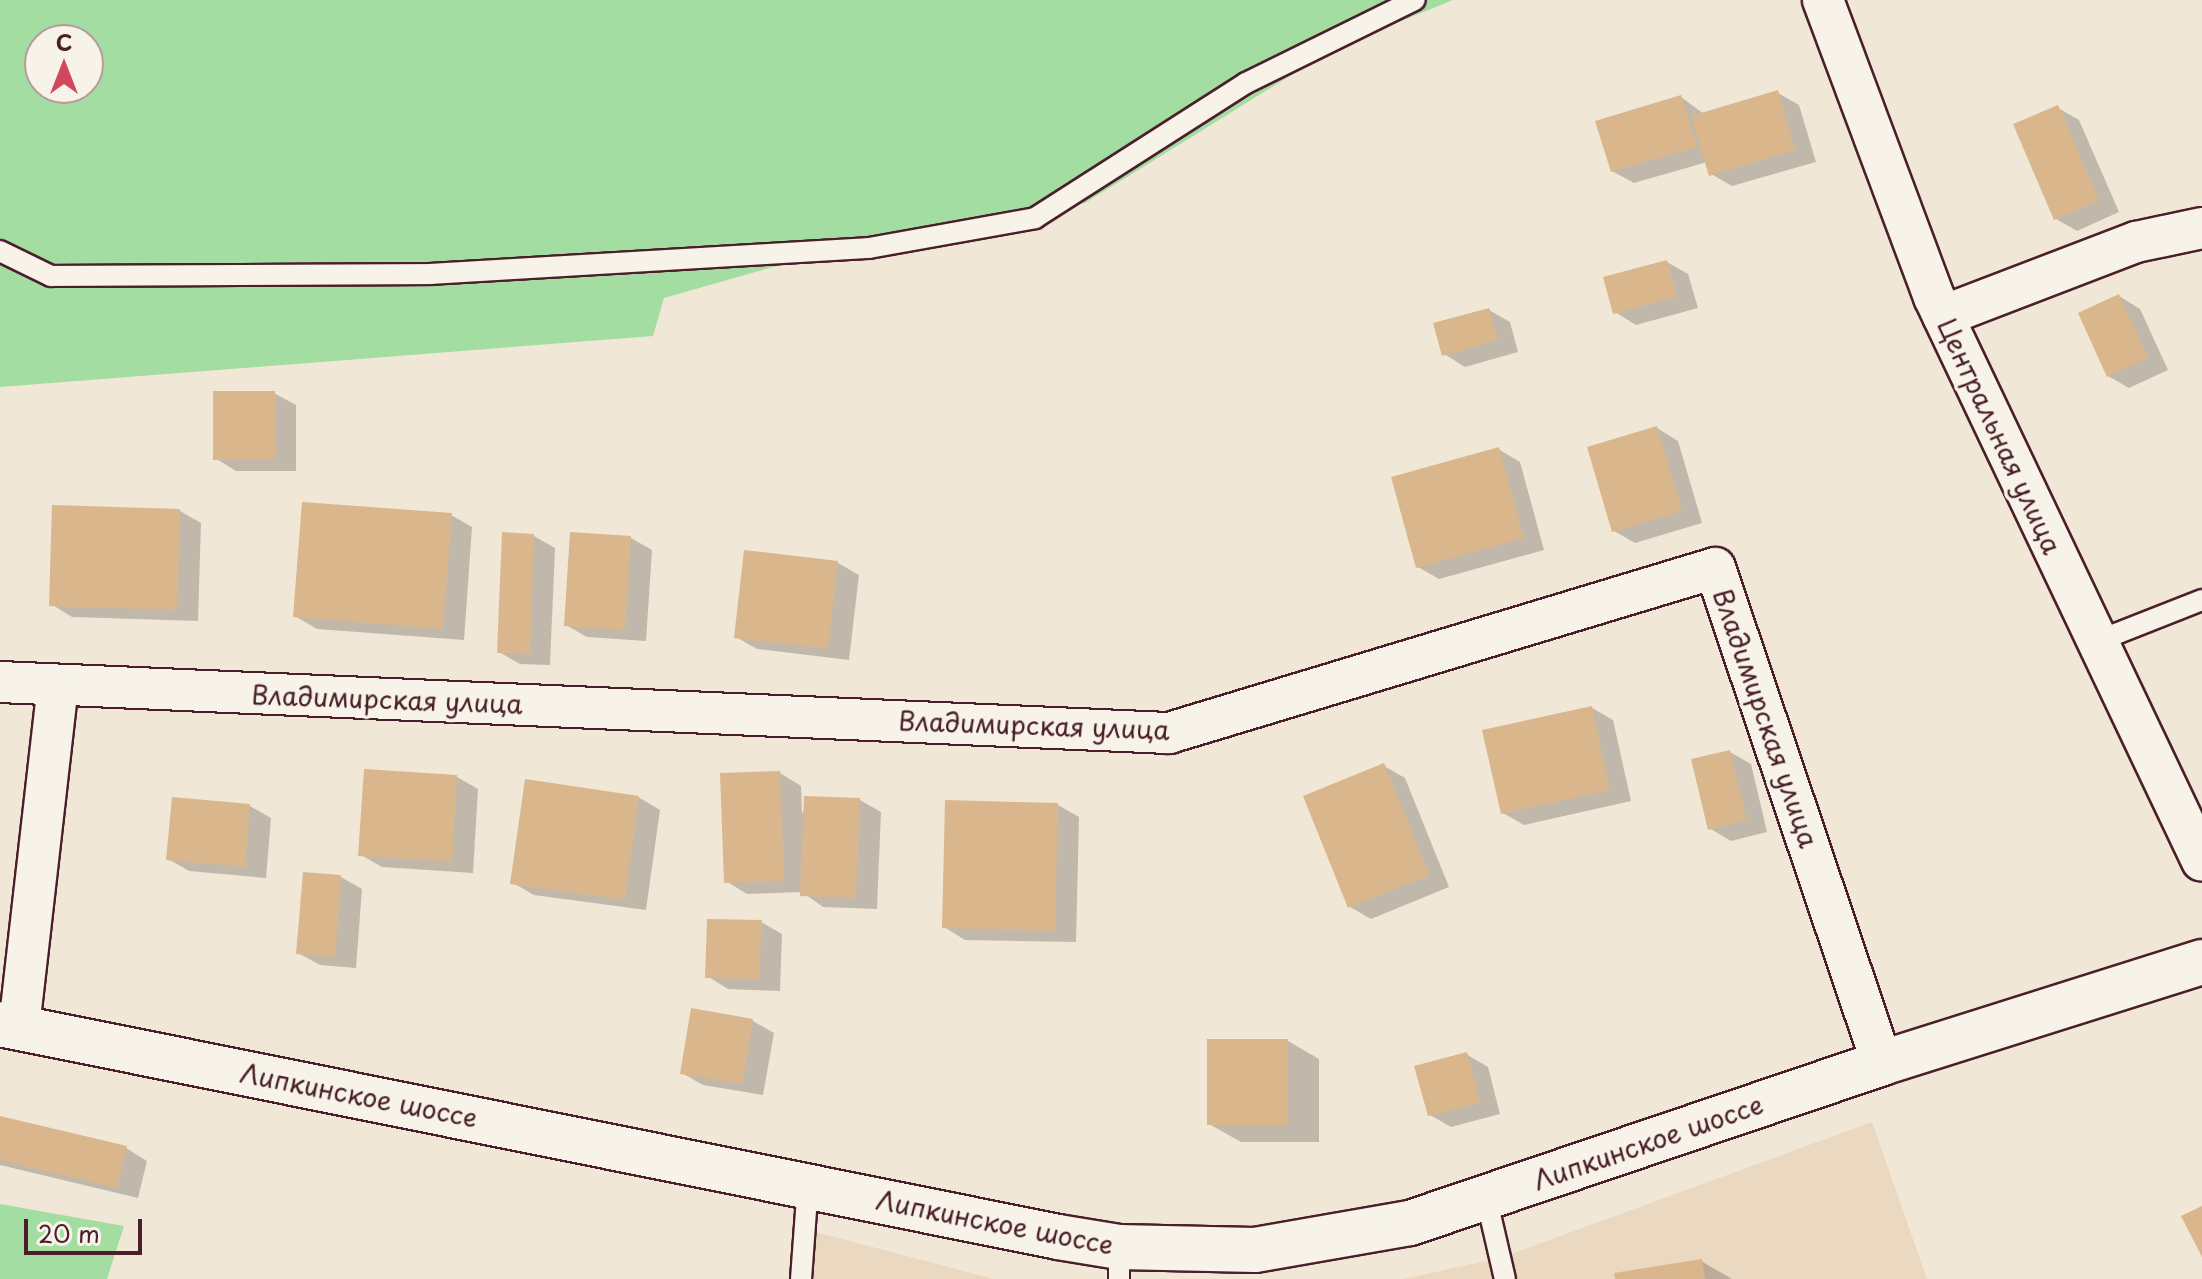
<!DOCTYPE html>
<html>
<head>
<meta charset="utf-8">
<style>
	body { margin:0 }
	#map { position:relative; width:2202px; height:1279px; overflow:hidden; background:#f1e7d6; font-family:"Playpen Sans",sans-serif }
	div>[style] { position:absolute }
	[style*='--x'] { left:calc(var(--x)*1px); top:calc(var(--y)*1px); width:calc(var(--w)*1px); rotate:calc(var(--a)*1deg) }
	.built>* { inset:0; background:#ead8c0 }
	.green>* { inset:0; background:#a3dda2 }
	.shadow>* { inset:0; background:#0003 }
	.building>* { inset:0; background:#dab68c }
	.roads { filter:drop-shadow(2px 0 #4a1f2b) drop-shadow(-2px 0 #4a1f2b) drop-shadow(0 2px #4a1f2b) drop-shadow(0 -2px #4a1f2b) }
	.lane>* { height:20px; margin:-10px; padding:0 10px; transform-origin:10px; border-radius:10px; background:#f7f3e8 }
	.street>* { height:40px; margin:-20px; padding:0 20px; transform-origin:20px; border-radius:20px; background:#f7f3e8 }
	.secondary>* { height:44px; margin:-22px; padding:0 22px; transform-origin:22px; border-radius:22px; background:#f7f3e8 }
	span { translate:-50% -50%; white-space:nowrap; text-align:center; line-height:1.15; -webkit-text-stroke:7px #f7f3e8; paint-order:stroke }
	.street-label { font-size:26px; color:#4a1f2b }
	.north { position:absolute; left:24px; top:24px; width:80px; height:80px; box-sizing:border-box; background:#f7f3e8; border:2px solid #b29e9c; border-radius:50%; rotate:0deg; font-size:22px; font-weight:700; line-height:32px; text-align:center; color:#4a1f2b }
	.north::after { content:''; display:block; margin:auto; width:28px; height:36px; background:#d1495b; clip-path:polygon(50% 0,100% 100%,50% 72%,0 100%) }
	.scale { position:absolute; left:24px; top:1219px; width:118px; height:36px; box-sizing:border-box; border:4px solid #4a1f2b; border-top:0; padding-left:10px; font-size:24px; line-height:28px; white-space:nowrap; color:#4a1f2b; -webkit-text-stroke:6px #f7f3e8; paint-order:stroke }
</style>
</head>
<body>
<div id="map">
	<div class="built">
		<i style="clip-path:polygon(1872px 1122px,1927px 1279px,1403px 1279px,1500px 1258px)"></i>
		<i style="clip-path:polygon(808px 1230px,994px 1279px,801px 1279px)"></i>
	</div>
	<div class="green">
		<i style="clip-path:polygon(evenodd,0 0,1453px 0,1335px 48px,1085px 203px,794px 261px,664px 298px,653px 336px,0 387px,0 0,40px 40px,88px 40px,88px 88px,40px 88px,40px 40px)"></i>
		<i style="clip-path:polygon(0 1204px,124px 1226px,107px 1279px,0 1279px)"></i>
	</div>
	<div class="shadow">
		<i style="clip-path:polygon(1778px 93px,1799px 105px,1816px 162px,1732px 186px,1711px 174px,1707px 162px,1634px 183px,1612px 171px,1681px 97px,1704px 114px)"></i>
		<i style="clip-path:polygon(2058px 108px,2079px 120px,2119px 212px,2077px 231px,2056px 219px)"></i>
		<i style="clip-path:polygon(1667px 262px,1688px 274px,1698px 308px,1636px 325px,1615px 312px)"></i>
		<i style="clip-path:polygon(2119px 296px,2140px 309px,2168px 370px,2129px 388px,2108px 376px)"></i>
		<i style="clip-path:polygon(1489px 310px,1510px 322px,1518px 352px,1465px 367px,1444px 354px)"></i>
		<i style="clip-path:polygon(274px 393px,296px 405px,296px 471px,236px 471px,215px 458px)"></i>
		<i style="clip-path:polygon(1657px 428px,1678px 441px,1702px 523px,1635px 543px,1614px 531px)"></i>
		<i style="clip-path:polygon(1498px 449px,1520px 462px,1544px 550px,1439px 579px,1418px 567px)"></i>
		<i style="clip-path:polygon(180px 511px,201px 523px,198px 621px,72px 617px,51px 604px)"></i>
		<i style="clip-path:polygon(451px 515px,472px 527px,464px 640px,317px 629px,295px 616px)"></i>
		<i style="clip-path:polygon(534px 536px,555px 548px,550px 665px,520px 664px,499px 652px)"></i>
		<i style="clip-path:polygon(631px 538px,652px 550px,646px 641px,587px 637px,566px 625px)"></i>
		<i style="clip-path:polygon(745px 552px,838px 563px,859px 575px,849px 660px,757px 649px,736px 637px)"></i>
		<i style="clip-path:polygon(1592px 708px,1613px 720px,1631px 801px,1524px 825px,1503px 813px)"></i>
		<i style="clip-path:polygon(1730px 752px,1751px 764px,1767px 832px,1731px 841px,1709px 828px)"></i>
		<i style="clip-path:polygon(1384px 766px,1405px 778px,1449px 887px,1371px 919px,1350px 907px)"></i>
		<i style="clip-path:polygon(780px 773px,801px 786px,802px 813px,860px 800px,881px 812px,877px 909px,823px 907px,802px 892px,747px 894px,726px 881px)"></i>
		<i style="clip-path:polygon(457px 777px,478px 789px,473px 873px,382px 867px,361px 855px)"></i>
		<i style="clip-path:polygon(638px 797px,660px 810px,646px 910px,534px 895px,513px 883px)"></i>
		<i style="clip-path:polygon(1058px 805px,1079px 817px,1076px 942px,965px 940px,944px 927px)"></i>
		<i style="clip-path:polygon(250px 806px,271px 818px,266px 878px,189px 871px,168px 859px)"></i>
		<i style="clip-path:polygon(341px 877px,362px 889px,356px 968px,320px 965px,298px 953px)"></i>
		<i style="clip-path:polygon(761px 922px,782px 934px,780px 991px,728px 989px,707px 976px)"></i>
		<i style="clip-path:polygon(693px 1010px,753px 1021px,774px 1033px,763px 1095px,703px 1085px,682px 1073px)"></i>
		<i style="clip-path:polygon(1288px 1041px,1319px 1059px,1319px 1142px,1241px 1142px,1209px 1124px)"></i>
		<i style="clip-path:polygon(1466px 1054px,1488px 1067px,1500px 1114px,1451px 1127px,1430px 1115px)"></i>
		<i style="clip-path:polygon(0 1119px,126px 1148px,147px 1161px,138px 1198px,0 1165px)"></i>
		<i style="clip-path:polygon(1701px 1261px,1732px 1279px,1617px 1279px)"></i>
	</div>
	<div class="building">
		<i style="clip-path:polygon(1778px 90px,1795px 150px,1709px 176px,1691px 116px)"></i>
		<i style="clip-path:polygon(1681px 95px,1697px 147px,1611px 172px,1595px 121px)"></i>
		<i style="clip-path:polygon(2058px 105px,2099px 200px,2054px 220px,2013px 124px)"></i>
		<i style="clip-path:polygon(1667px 260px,1677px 297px,1613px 314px,1603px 277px)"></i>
		<i style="clip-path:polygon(2119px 294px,2148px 358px,2107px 377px,2078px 313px)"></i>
		<i style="clip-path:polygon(1489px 308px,1498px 340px,1442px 356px,1433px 323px)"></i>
		<i style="clip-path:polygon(213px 391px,275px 391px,275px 460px,213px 460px)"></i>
		<i style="clip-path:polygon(1657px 426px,1682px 511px,1612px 532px,1587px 447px)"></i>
		<i style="clip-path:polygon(1499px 447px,1524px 538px,1416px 568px,1391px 477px)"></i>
		<i style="clip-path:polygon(302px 502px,452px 513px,443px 629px,293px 617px)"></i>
		<i style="clip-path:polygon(52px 505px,180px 509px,177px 610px,49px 606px)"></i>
		<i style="clip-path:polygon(502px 532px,534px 534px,530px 654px,497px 653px)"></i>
		<i style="clip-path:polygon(570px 532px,631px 536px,625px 630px,564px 626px)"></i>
		<i style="clip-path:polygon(744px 550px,838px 561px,828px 649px,734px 638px)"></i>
		<i style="clip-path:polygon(1592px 706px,1610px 790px,1501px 814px,1482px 730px)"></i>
		<i style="clip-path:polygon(1730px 750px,1747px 820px,1708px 830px,1691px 759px)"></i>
		<i style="clip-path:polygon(1384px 763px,1429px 875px,1348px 908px,1303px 796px)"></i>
		<i style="clip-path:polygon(364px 769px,457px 775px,452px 862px,358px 856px)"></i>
		<i style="clip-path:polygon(780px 771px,784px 881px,724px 883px,720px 773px)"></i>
		<i style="clip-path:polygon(525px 779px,639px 796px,625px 900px,510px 884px)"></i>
		<i style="clip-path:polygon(804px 796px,860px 798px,856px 898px,800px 896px)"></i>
		<i style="clip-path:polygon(172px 797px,250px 804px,245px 867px,166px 860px)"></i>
		<i style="clip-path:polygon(945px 800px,1058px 803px,1055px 931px,942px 928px)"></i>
		<i style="clip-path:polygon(303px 872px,341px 875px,335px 957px,296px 954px)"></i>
		<i style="clip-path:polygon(707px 919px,762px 920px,759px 979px,705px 978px)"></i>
		<i style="clip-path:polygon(691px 1008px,753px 1019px,742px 1084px,680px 1074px)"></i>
		<i style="clip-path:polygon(1207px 1039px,1288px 1039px,1288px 1125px,1207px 1125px)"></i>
		<i style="clip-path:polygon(1467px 1052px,1480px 1103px,1428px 1116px,1414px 1066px)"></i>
		<i style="clip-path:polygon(0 1116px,127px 1146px,117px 1188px,0 1160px)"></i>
		<i style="clip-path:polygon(2202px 1206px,2202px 1257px,2181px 1216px)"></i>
		<i style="clip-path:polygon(1702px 1259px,1705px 1279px,1615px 1279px,1614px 1273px)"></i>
	</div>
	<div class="roads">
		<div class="lane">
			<i style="--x:0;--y:251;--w:57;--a:26.1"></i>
			<i style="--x:51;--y:276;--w:380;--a:-0.3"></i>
			<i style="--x:431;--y:274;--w:439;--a:-3.4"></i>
			<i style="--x:869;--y:248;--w:169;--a:-10.2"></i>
			<i style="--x:1035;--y:218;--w:250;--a:-32.6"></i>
			<i style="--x:1246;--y:83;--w:188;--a:-26.2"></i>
			<i style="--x:2098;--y:641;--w:112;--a:-21.5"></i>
			<i style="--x:1486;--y:1197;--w:84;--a:77"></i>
			<i style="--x:1119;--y:1247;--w:32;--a:90"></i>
			<i style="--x:801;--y:1279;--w:95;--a:-85.8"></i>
		</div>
		<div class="street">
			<i style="--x:1823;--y:0;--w:317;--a:69.5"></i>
			<i style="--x:1934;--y:297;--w:624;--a:64.58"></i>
			<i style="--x:1943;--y:316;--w:207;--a:-21"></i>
			<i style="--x:2136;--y:242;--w:67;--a:-12"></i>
			<i style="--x:0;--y:682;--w:1170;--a:2.5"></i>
			<i style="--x:1169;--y:733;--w:570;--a:-16.81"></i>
			<i style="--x:1715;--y:568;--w:522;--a:71.36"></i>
			<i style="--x:19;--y:1027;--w:344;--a:-83.5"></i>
		</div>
		<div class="secondary">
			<i style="--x:0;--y:1024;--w:1079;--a:11.38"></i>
			<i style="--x:1058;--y:1237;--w:62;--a:9.3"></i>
			<i style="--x:1119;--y:1247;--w:136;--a:1.3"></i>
			<i style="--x:1255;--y:1250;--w:157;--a:-9.9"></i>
			<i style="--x:1410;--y:1223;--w:498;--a:-18.7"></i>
			<i style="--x:1882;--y:1063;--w:336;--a:-17.5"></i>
		</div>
	</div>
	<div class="street-label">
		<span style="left:2000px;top:436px;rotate:65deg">Центральная улица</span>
		<span style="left:387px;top:699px;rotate:2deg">Владимирская улица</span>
		<span style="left:1766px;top:718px;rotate:71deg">Владимирская улица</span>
		<span style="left:1034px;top:725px;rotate:2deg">Владимирская улица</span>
		<span style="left:359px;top:1095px;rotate:11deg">Липкинское шоссе</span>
		<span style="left:1648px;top:1142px;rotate:-19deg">Липкинское шоссе</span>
		<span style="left:995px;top:1222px;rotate:11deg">Липкинское шоссе</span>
	</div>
	<div class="north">С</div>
	<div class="scale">20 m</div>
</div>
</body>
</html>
